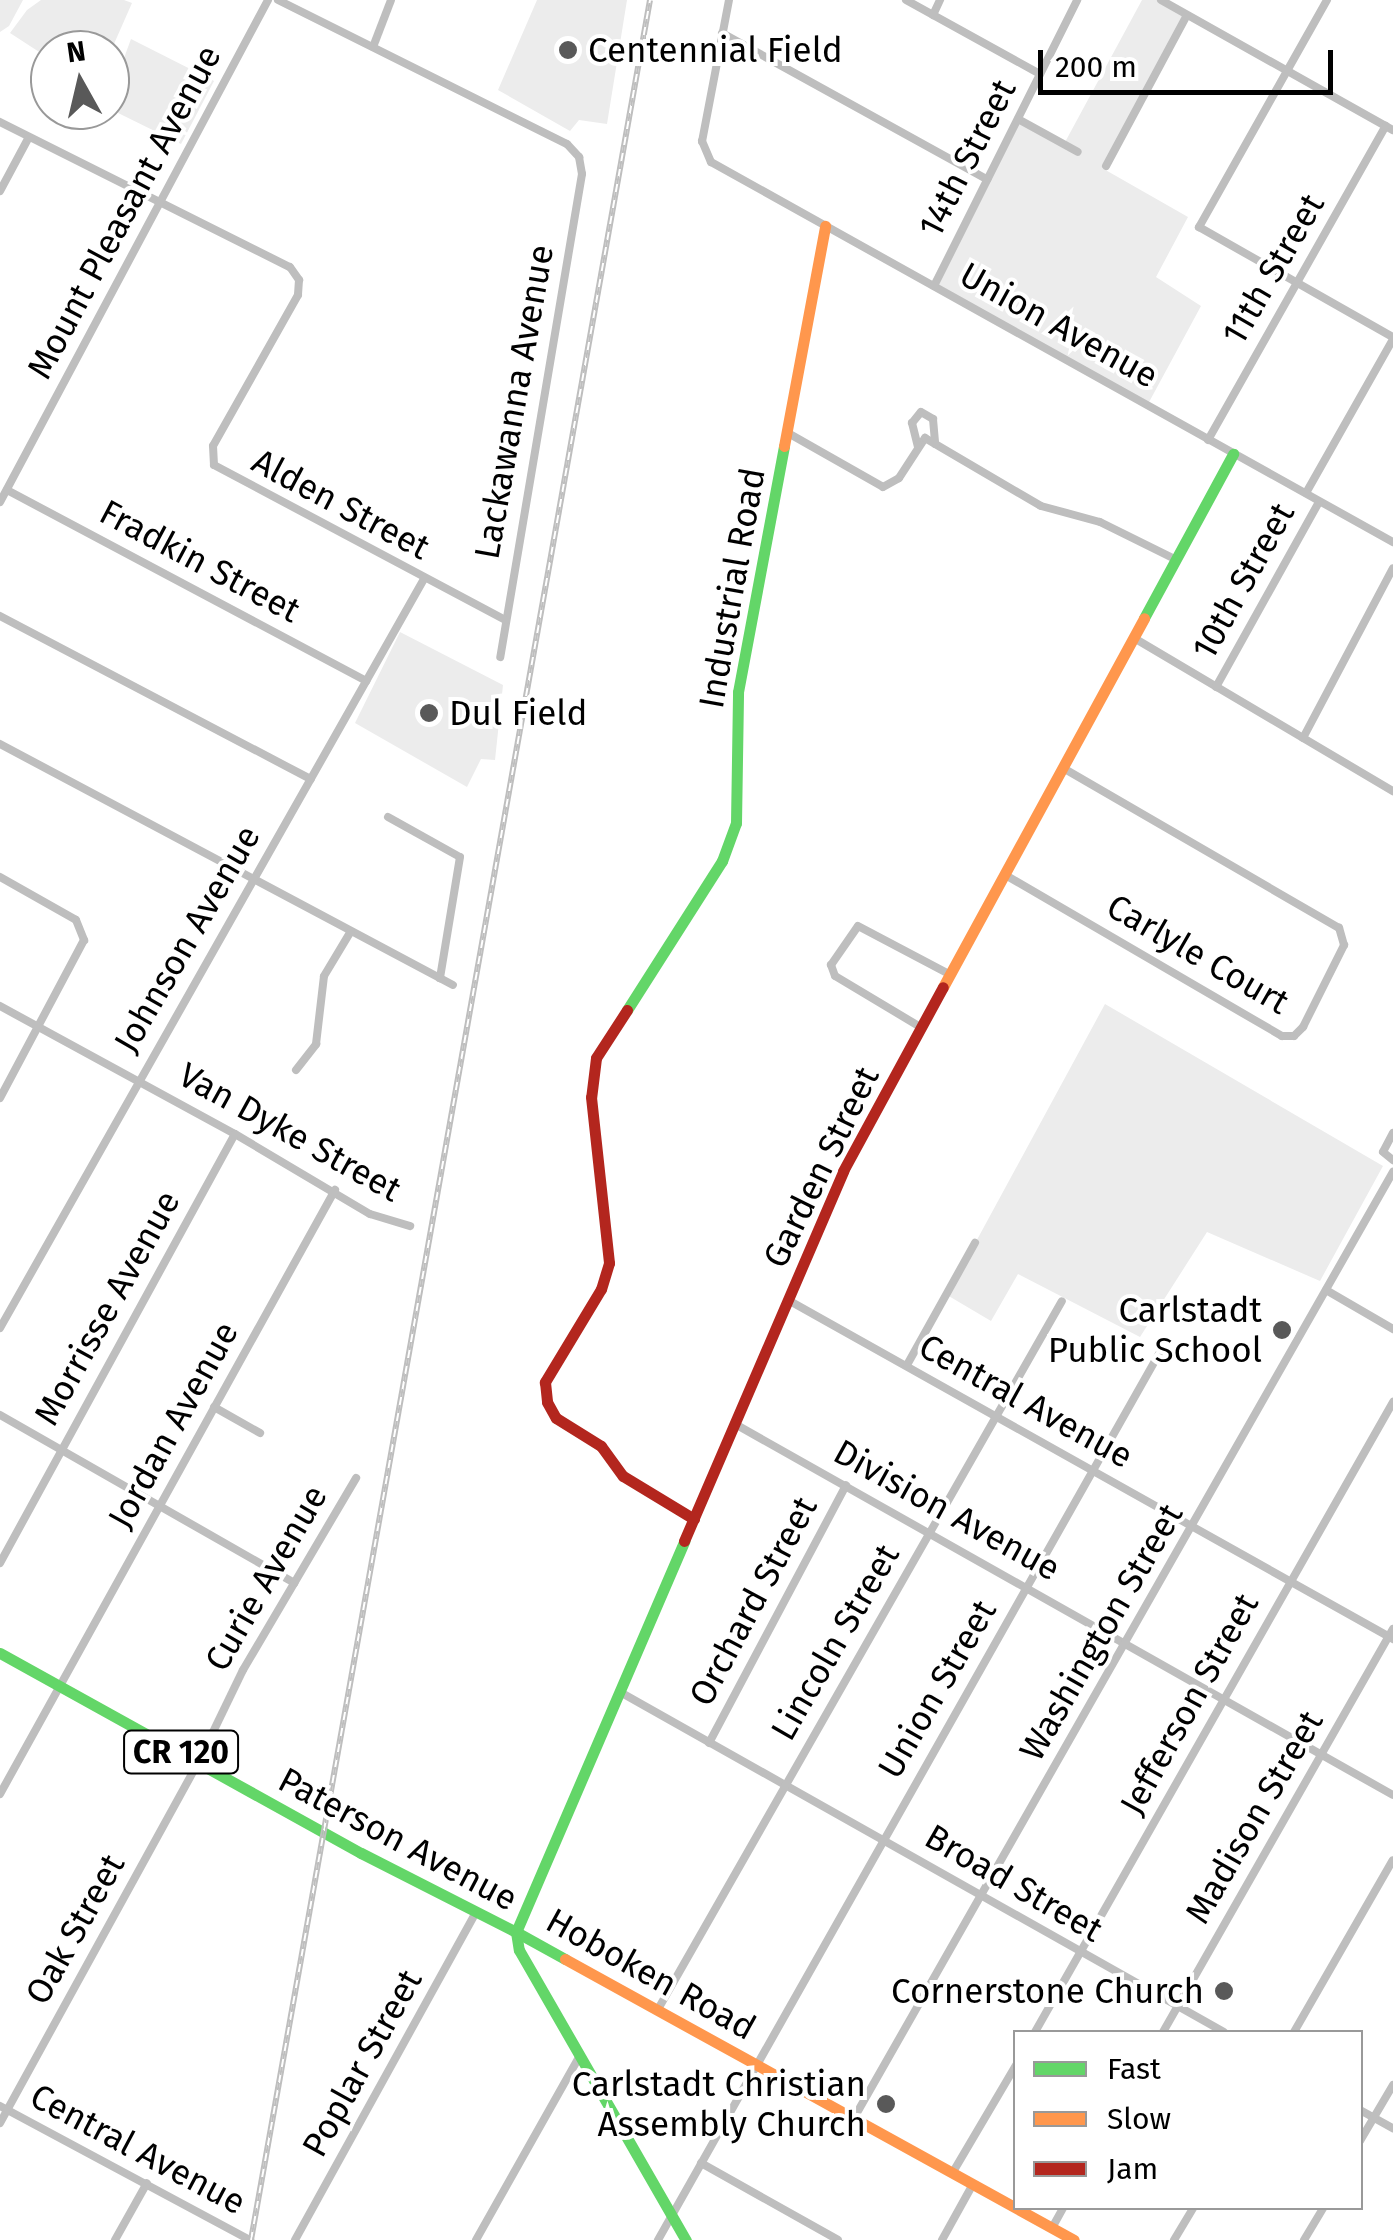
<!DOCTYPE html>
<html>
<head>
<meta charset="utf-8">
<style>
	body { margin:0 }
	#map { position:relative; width:1393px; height:2240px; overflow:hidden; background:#fff; font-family:"Fira Sans",sans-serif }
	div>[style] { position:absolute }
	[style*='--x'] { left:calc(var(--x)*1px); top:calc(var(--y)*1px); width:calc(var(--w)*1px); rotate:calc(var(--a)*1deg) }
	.green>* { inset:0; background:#ececec }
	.street>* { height:8px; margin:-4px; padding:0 4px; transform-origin:4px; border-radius:4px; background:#bebebe }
	.fast>* { height:11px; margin:-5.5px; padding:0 5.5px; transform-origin:5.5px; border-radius:5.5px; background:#63d668 }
	.slow>* { height:11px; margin:-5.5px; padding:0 5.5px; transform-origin:5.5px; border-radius:5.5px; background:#ff974d }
	.jam>* { height:11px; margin:-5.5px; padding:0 5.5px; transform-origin:5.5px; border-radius:5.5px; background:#b3261e }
	.rail>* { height:6px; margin-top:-3px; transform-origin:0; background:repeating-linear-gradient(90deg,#fff 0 8px,#bebebe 0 16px); box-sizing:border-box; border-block:2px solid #bebebe }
	.dots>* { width:28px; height:28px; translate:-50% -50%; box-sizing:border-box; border:5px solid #fff; border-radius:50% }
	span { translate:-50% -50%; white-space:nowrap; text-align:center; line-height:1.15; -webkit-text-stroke:8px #fff; paint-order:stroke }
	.shield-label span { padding:2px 8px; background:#fff; border:2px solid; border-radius:8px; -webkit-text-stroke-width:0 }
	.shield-label { font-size:32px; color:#000; font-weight:700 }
	.poi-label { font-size:35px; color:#000 }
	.left { translate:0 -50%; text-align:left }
	.right { translate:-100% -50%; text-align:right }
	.street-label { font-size:35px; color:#000 }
	.legend { position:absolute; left:1013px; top:2030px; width:350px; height:180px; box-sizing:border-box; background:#fff; border:2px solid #999; margin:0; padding:12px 18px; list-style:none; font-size:30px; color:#000 }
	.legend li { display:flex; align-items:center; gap:20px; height:50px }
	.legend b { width:50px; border:2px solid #999 }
	.north { position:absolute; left:30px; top:30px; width:100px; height:100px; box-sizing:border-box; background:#fff; border:2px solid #999; border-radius:50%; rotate:352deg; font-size:28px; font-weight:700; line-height:40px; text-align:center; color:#000 }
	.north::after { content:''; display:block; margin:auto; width:35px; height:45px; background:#595959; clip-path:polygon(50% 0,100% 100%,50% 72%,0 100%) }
	.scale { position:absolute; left:1038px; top:50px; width:295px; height:45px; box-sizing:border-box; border:5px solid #000; border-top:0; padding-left:12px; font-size:30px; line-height:35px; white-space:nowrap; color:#000; -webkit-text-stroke:8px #fff; paint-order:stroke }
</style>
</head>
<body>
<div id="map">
	<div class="green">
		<i style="clip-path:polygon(0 0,23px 0,9px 26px,0 32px)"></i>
		<i style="clip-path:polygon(41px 0,124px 0,132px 3px,110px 53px,50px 50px,50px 59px,10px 33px,27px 10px)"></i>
		<i style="clip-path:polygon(537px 0,627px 0,607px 124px,579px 120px,570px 131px,498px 90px)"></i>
		<i style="clip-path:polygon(1142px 0,1165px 0,1190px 14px,1102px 168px,1188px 217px,1156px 277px,1201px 306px,1148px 404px,932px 281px,1020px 116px,1064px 144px)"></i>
		<i style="clip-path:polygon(131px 39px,214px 81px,181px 144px,110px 109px,110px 96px)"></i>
		<i style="clip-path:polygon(400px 632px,503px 685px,495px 760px,481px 759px,467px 787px,355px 723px)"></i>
		<i style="clip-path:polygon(1105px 1004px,1383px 1166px,1320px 1281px,1207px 1232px,1140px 1337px,1018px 1274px,991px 1321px,947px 1295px)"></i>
	</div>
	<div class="street">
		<i style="--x:278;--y:0;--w:323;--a:26.5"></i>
		<i style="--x:567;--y:144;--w:18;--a:47"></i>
		<i style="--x:579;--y:157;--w:17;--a:80"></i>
		<i style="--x:582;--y:174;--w:490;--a:99.6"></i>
		<i style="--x:729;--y:0;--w:144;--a:100.8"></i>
		<i style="--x:702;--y:141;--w:23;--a:67"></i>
		<i style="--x:711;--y:162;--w:781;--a:29.13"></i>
		<i style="--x:906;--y:0;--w:153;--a:28.9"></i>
		<i style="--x:1161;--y:0;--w:266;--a:29.3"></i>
		<i style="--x:1327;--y:0;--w:261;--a:119.4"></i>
		<i style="--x:1199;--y:227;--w:223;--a:29.6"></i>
		<i style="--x:933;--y:15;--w:17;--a:-65"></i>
		<i style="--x:722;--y:33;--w:303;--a:28.9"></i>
		<i style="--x:373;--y:47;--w:50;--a:-69"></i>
		<i style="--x:1018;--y:119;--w:68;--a:28.8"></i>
		<i style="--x:0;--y:122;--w:324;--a:26.6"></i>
		<i style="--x:290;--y:267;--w:16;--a:55"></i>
		<i style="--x:299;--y:280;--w:15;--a:94"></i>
		<i style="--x:298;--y:295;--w:173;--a:119.4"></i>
		<i style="--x:213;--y:446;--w:19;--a:87"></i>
		<i style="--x:214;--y:465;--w:330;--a:28"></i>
		<i style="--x:1106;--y:166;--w:171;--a:-61.8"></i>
		<i style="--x:0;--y:191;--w:61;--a:-61.8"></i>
		<i style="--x:934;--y:286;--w:320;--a:-63.4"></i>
		<i style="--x:788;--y:433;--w:109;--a:29.6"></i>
		<i style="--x:883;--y:487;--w:18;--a:-29"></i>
		<i style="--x:899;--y:478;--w:48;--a:-57"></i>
		<i style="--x:925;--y:438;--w:134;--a:30.4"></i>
		<i style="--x:1041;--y:506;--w:61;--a:15.2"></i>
		<i style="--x:1100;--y:522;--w:84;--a:26.3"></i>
		<i style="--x:1208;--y:440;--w:361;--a:-60.5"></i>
		<i style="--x:918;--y:447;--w:25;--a:-104"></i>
		<i style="--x:912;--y:423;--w:14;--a:-51"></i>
		<i style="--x:921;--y:412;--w:14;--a:30"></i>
		<i style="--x:933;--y:419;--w:25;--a:85"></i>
		<i style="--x:7;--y:490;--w:407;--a:28"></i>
		<i style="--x:1306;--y:493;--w:177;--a:-60.5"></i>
		<i style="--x:0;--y:502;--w:569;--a:-61.9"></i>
		<i style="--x:0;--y:616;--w:351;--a:27.7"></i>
		<i style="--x:1134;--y:638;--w:301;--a:30.6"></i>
		<i style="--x:1216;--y:687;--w:212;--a:-60.9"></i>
		<i style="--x:1303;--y:738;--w:192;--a:-62.1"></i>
		<i style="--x:0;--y:744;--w:513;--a:28.01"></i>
		<i style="--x:388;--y:817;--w:82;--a:29.1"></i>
		<i style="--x:460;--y:857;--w:123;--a:99.4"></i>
		<i style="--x:1007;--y:876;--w:318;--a:30.2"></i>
		<i style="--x:1282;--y:1036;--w:12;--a:0"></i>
		<i style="--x:1294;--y:1036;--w:13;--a:-45"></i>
		<i style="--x:1303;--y:1027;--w:92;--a:-63.4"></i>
		<i style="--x:1344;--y:945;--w:18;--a:-106"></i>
		<i style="--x:1339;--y:928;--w:317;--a:-149.9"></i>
		<i style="--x:0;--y:877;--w:87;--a:29.5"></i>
		<i style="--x:76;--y:920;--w:22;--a:68"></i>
		<i style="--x:84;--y:940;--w:179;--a:118"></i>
		<i style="--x:0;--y:1006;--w:268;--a:28.6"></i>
		<i style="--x:235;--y:1134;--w:157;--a:30.7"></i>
		<i style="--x:370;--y:1214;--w:42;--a:16.7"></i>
		<i style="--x:922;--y:1028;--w:101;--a:-149.1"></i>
		<i style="--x:835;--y:976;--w:12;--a:-110"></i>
		<i style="--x:831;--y:965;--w:47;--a:-55.3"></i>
		<i style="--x:858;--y:926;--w:105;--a:27.8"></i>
		<i style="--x:296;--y:1070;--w:33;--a:-52"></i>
		<i style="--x:316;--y:1044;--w:68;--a:-83.3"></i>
		<i style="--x:324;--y:976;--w:52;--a:-59"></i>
		<i style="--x:1393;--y:1133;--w:21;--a:118"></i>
		<i style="--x:1383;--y:1152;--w:13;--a:39"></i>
		<i style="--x:1326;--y:1290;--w:78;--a:30.2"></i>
		<i style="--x:788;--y:1300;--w:694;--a:29.26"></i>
		<i style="--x:0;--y:1328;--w:861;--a:-60.49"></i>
		<i style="--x:907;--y:1365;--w:140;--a:-60.9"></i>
		<i style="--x:214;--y:1407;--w:53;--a:29.5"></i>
		<i style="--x:0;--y:1415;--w:339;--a:29.7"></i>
		<i style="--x:735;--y:1424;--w:755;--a:29.42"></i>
		<i style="--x:0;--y:1563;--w:489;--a:-61.3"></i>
		<i style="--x:620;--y:1692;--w:693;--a:29.38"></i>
		<i style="--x:709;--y:1743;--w:292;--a:-62"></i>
		<i style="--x:0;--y:1794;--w:691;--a:-60.99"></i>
		<i style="--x:657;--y:2011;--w:817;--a:-60.3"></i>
		<i style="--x:1035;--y:2032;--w:725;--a:-60.39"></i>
		<i style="--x:1163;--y:2032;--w:464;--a:-60.3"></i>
		<i style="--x:1294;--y:2032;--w:198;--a:-60.1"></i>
		<i style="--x:0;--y:2106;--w:284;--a:28.2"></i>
		<i style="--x:1360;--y:2110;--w:38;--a:29"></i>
		<i style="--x:854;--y:2118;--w:1089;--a:-60.33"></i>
		<i style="--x:0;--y:2123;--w:413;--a:-61.2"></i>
		<i style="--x:199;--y:1761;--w:101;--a:-64.2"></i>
		<i style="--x:243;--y:1670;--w:223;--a:-59.5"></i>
		<i style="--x:1360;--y:2141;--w:65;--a:-59.5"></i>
		<i style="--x:701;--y:2163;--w:157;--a:29.3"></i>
		<i style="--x:953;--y:2172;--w:124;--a:-59.5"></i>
		<i style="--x:1052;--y:2228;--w:23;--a:-61"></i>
		<i style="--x:115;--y:2240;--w:65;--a:-60.7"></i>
		<i style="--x:295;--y:2240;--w:375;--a:-61.1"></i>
		<i style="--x:476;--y:2240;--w:210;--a:-60.6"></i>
		<i style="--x:658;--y:2240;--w:1030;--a:-60.52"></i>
		<i style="--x:942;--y:2240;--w:64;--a:-61"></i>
		<i style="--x:1174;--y:2240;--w:37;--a:-59"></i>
		<i style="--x:1304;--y:2240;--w:37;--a:-59"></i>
	</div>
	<div class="fast">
		<i style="--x:1144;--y:618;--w:187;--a:-61.5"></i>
		<i style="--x:627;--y:1010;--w:177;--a:-57.5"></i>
		<i style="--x:722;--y:861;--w:40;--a:-69.8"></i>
		<i style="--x:736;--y:823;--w:131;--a:-89.1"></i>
		<i style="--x:738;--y:692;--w:250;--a:-79.4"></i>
		<i style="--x:0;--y:1653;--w:413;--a:29"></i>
		<i style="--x:361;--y:1853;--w:174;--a:27"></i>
		<i style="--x:516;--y:1932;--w:18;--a:81"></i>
		<i style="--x:519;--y:1950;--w:335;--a:60.1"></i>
		<i style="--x:565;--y:1959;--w:56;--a:-151.1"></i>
		<i style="--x:516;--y:1932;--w:426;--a:-66.7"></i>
	</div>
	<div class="slow">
		<i style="--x:784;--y:446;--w:224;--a:-79.4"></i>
		<i style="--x:943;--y:987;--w:420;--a:-61.4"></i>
		<i style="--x:565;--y:1959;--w:581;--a:28.9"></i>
	</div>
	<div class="jam">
		<i style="--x:627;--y:1010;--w:57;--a:122.9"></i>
		<i style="--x:596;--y:1058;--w:39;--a:97"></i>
		<i style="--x:591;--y:1097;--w:167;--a:83.8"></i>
		<i style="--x:609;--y:1263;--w:27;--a:107"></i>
		<i style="--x:601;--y:1289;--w:109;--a:121.1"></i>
		<i style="--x:545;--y:1382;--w:20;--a:84"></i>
		<i style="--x:547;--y:1402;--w:18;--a:61"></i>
		<i style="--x:556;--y:1418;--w:53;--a:31.9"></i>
		<i style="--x:601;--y:1446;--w:37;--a:54"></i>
		<i style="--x:623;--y:1476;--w:83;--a:31.2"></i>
		<i style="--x:684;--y:1541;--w:403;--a:-66.7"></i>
		<i style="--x:843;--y:1171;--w:209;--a:-61.5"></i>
	</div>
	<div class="rail">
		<i style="--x:251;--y:2240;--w:2275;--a:-79.9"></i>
	</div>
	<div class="dots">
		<i style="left:568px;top:50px;background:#595959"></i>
		<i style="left:429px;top:713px;background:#595959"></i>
		<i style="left:1282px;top:1330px;background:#595959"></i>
		<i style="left:1224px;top:1991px;background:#595959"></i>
		<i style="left:886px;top:2104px;background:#595959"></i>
	</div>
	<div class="shield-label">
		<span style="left:181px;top:1752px">CR 120</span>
	</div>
	<div class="poi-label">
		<span class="left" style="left:588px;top:50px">Centennial Field</span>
		<span class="left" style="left:449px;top:713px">Dul Field</span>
		<span class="right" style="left:1262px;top:1330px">Carlstadt<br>Public School</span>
		<span class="right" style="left:1204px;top:1991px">Cornerstone Church</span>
		<span class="right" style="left:866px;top:2104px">Carlstadt Christian<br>Assembly Church</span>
	</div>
	<div class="street-label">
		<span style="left:967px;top:158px;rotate:-63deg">14th Street</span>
		<span style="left:124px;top:212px;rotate:-62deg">Mount Pleasant Avenue</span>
		<span style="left:1273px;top:269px;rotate:-60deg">11th Street</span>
		<span style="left:1059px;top:325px;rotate:29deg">Union Avenue</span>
		<span style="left:514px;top:402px;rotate:-80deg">Lackawanna Avenue</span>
		<span style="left:341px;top:504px;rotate:28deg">Alden Street</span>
		<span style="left:200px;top:561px;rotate:28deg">Fradkin Street</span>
		<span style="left:1243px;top:581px;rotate:-61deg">10th Street</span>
		<span style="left:732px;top:588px;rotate:-80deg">Industrial Road</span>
		<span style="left:187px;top:939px;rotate:-60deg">Johnson Avenue</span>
		<span style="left:1198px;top:954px;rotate:30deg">Carlyle Court</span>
		<span style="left:290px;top:1132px;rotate:29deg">Van Dyke Street</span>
		<span style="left:821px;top:1167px;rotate:-64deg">Garden Street</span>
		<span style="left:107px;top:1308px;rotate:-61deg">Morrisse Avenue</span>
		<span style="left:1026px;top:1401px;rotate:29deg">Central Avenue</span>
		<span style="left:173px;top:1425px;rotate:-61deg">Jordan Avenue</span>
		<span style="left:947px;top:1510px;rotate:29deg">Division Avenue</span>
		<span style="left:266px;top:1578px;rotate:-60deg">Curie Avenue</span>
		<span style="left:753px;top:1601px;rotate:-62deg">Orchard Street</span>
		<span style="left:1101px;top:1632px;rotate:-60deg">Washington Street</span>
		<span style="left:835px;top:1642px;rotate:-60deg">Lincoln Street</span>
		<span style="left:937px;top:1689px;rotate:-60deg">Union Street</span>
		<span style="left:1189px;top:1704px;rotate:-61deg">Jefferson Street</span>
		<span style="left:1254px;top:1817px;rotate:-60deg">Madison Street</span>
		<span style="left:398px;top:1839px;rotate:28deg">Paterson Avenue</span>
		<span style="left:1014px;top:1883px;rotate:30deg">Broad Street</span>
		<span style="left:75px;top:1929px;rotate:-61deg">Oak Street</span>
		<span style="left:651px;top:1974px;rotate:29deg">Hoboken Road</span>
		<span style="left:362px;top:2063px;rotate:-61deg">Poplar Street</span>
		<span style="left:138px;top:2149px;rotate:28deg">Central Avenue</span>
	</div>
	<ul class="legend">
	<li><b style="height:12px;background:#63d668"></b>Fast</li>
	<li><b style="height:12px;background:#ff974d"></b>Slow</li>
	<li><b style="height:12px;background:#b3261e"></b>Jam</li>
	</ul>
	<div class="north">N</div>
	<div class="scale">200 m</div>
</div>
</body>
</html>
